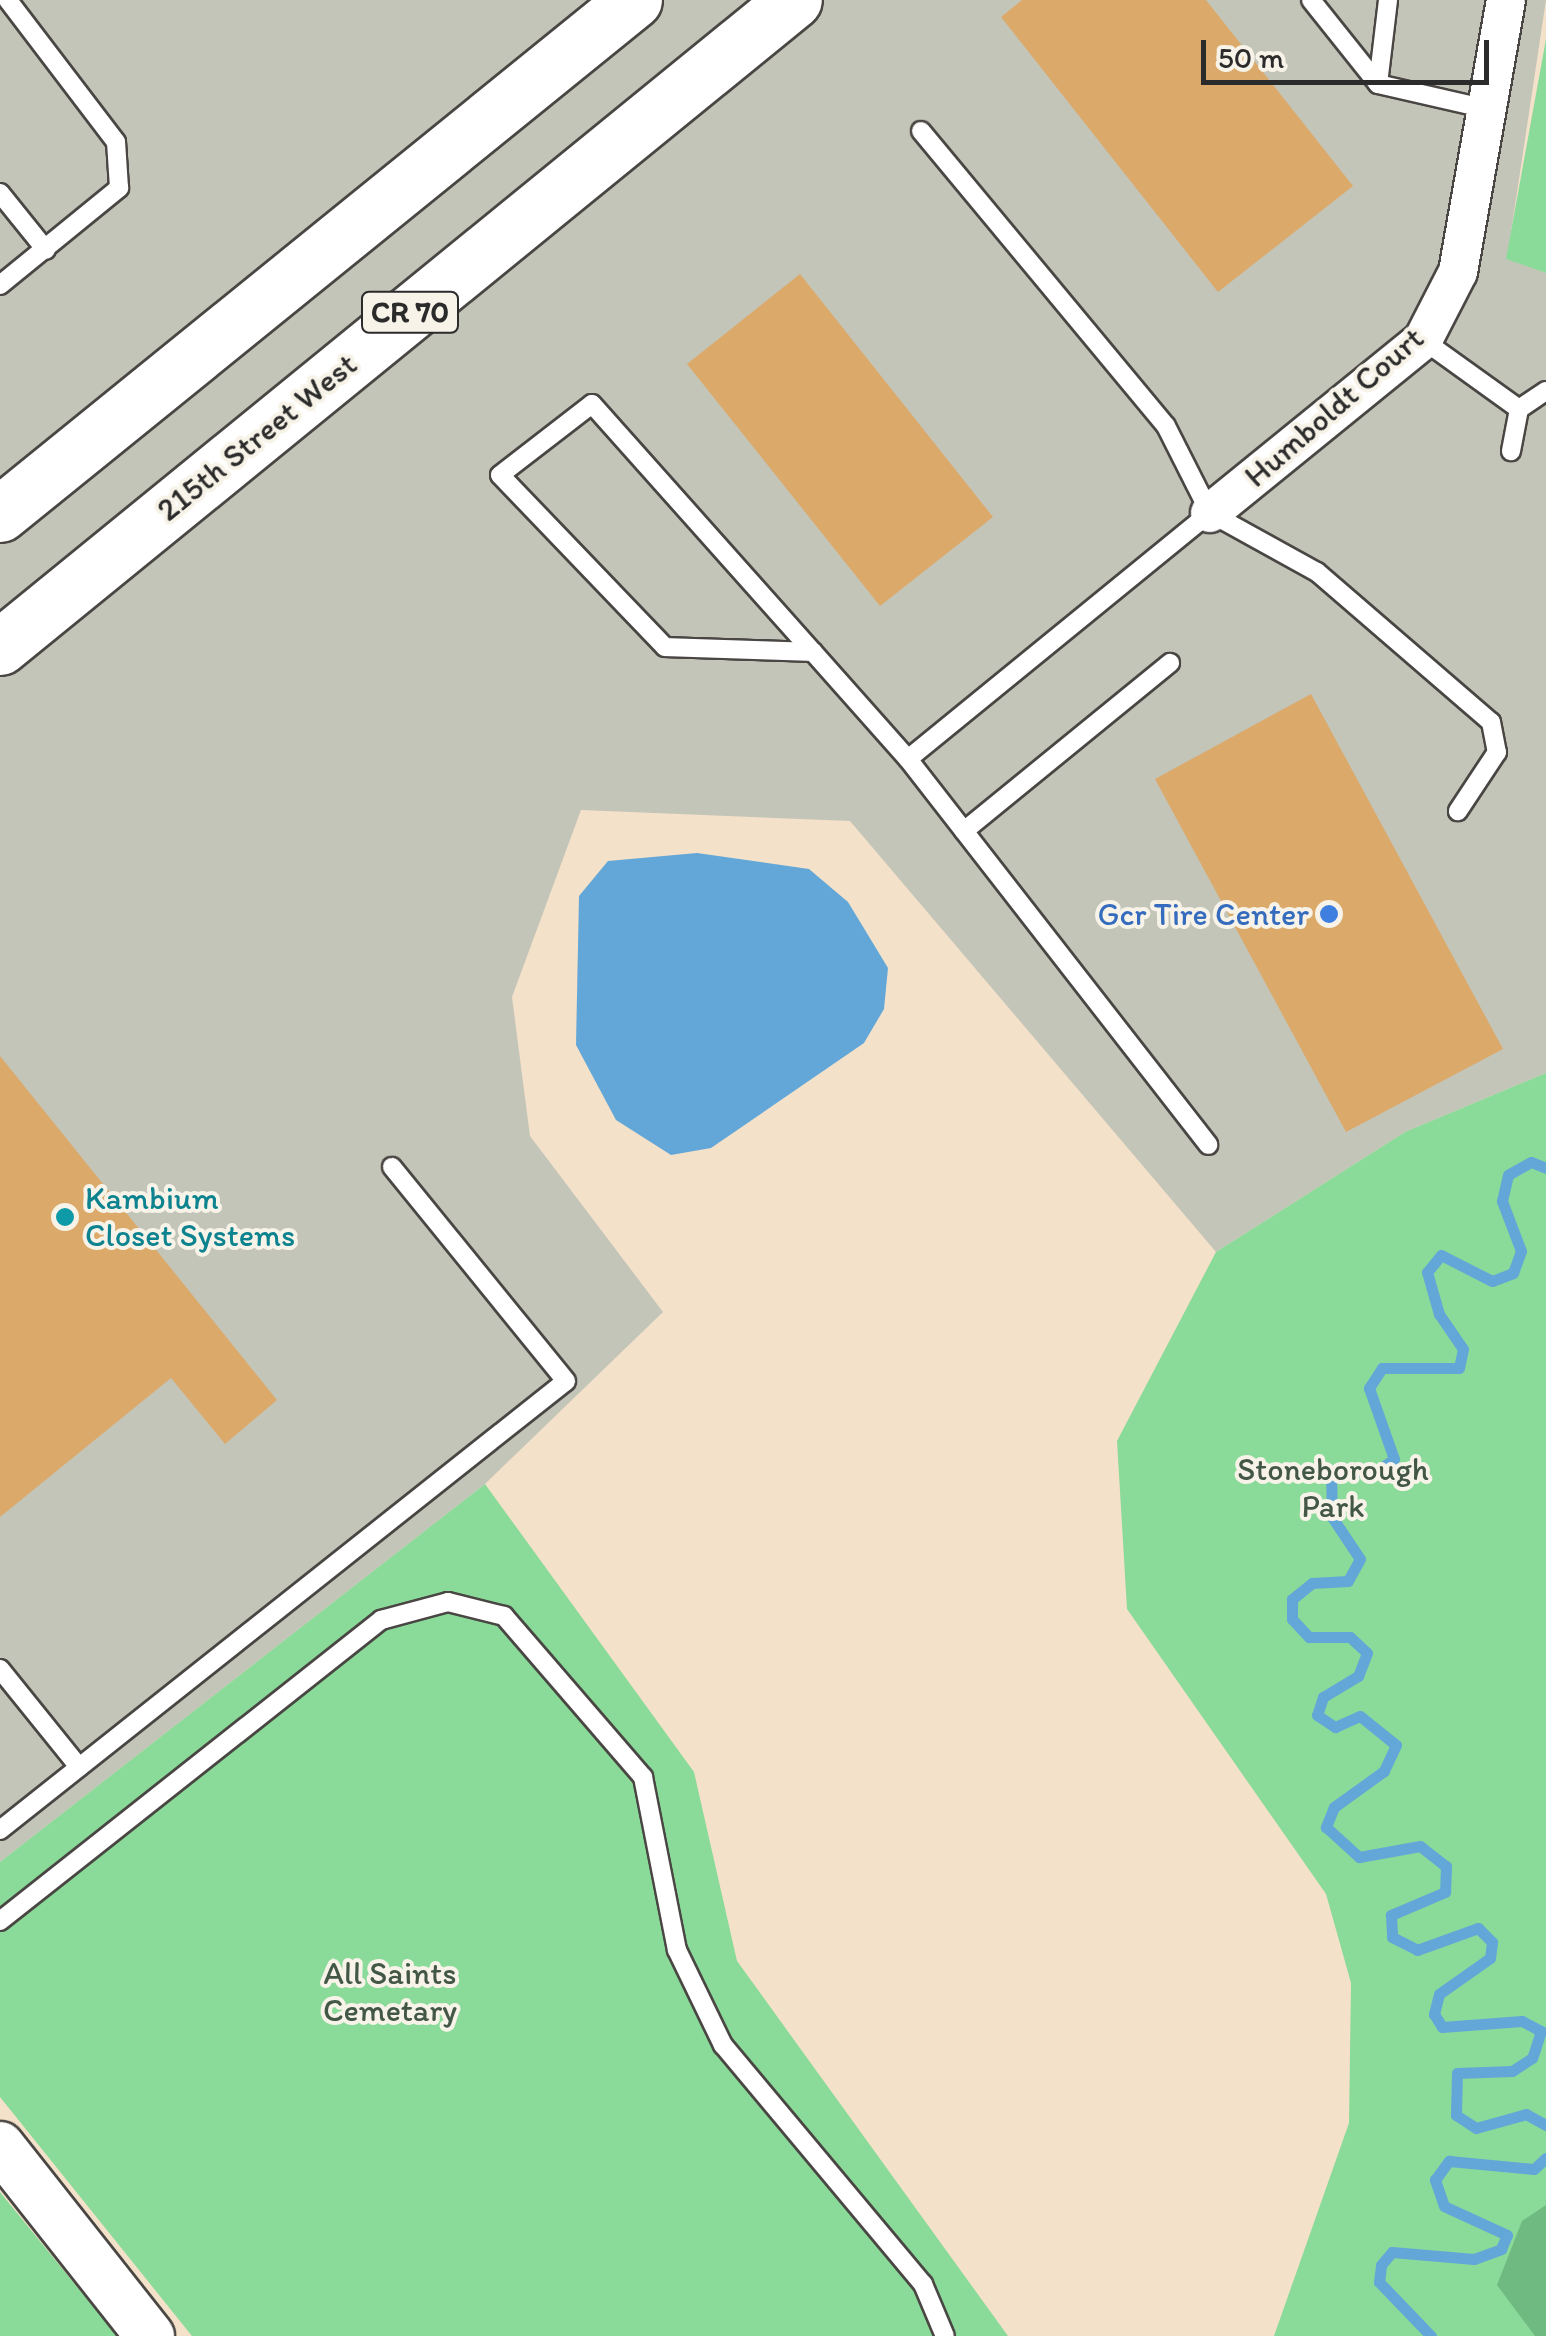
<!DOCTYPE html>
<html>
<head>
<meta charset="utf-8">
<style>
	body { margin:0 }
	#map { position:relative; width:1546px; height:2336px; overflow:hidden; background:#f4e1c9; font-family:Itim,sans-serif }
	div>[style] { position:absolute }
	[style*='--x'] { left:calc(var(--x)*1px); top:calc(var(--y)*1px); width:calc(var(--w)*1px); rotate:calc(var(--a)*1deg) }
	.industrial>* { inset:0; background:#c4c5b9 }
	.green>* { inset:0; background:#8ada99 }
	.forest>* { inset:0; background:#6fba81 }
	.water>* { inset:0; background:#63a7d8 }
	.stream>* { height:11px; margin:-5.5px; padding:0 5.5px; transform-origin:5.5px; border-radius:5.5px; background:#63a7d8 }
	.building>* { inset:0; background:#dba969 }
	.roads { filter:drop-shadow(2px 0 #494643) drop-shadow(-2px 0 #494643) drop-shadow(0 2px #494643) drop-shadow(0 -2px #494643) }
	.service>* { height:18px; margin:-9px; padding:0 9px; transform-origin:9px; border-radius:9px; background:#fff }
	.minor>* { height:38px; margin:-19px; padding:0 19px; transform-origin:19px; border-radius:19px; background:#fff }
	.tertiary>* { height:48px; margin:-24px; padding:0 24px; transform-origin:24px; border-radius:24px; background:#fff }
	.primary>* { height:55px; margin:-27.5px; padding:0 27.5px; transform-origin:27.5px; border-radius:27.5px; background:#fff }
	.dots>* { width:28px; height:28px; translate:-50% -50%; box-sizing:border-box; border:5px solid #f7f3e8; border-radius:50% }
	span { translate:-50% -50%; white-space:nowrap; text-align:center; line-height:1.15; -webkit-text-stroke:8px #f7f3e8; paint-order:stroke }
	.shield-label span { padding:2px 8px; background:#f7f3e8; border:2px solid; border-radius:8px; -webkit-text-stroke-width:0 }
	.shield-label { font-size:30px; color:#2b2b2b; font-weight:700 }
	.street-label { font-size:32px; color:#2b2b2b }
	.shop-label { font-size:32px; color:#366cbe }
	.right { translate:-100% -50%; text-align:right }
	.culture-label { font-size:32px; color:#0d838f }
	.left { translate:0 -50%; text-align:left }
	.park-label { font-size:32px; color:#435746 }
	.scale { position:absolute; left:1201px; top:40px; width:288px; height:45px; box-sizing:border-box; border:5px solid #2b2b2b; border-top:0; padding-left:12px; font-size:30px; line-height:35px; white-space:nowrap; color:#2b2b2b; -webkit-text-stroke:8px #f7f3e8; paint-order:stroke }
</style>
</head>
<body>
<div id="map">
	<div class="industrial">
		<i style="clip-path:polygon(0 0,1546px 0,1507px 259px,1546px 273px,1546px 1073px,1405px 1132px,1216px 1252px,850px 821px,581px 810px,512px 997px,530px 1136px,663px 1312px,485px 1484px,0 1862px)"></i>
	</div>
	<div class="green">
		<i style="clip-path:polygon(1546px 39px,1546px 273px,1506px 259px)"></i>
		<i style="clip-path:polygon(1546px 1073px,1546px 2336px,1274px 2336px,1349px 2123px,1351px 1983px,1326px 1894px,1127px 1609px,1117px 1441px,1216px 1252px,1405px 1132px)"></i>
		<i style="clip-path:polygon(485px 1484px,694px 1772px,737px 1961px,1008px 2336px,192px 2336px,0 2097px,0 1862px)"></i>
		<i style="clip-path:polygon(0 2192px,117px 2336px,0 2336px)"></i>
	</div>
	<div class="forest">
		<i style="clip-path:polygon(1546px 2205px,1546px 2336px,1535px 2336px,1497px 2285px,1522px 2221px)"></i>
	</div>
	<div class="water">
		<i style="clip-path:polygon(697px 853px,809px 869px,848px 902px,888px 968px,884px 1009px,864px 1043px,711px 1148px,671px 1155px,616px 1120px,576px 1045px,579px 896px,608px 861px)"></i>
	</div>
	<div class="stream">
		<i style="--x:1546;--y:1168;--w:16;--a:-158"></i>
		<i style="--x:1531;--y:1162;--w:26;--a:151"></i>
		<i style="--x:1508;--y:1175;--w:27;--a:103"></i>
		<i style="--x:1502;--y:1201;--w:53;--a:69.2"></i>
		<i style="--x:1521;--y:1251;--w:23;--a:110"></i>
		<i style="--x:1513;--y:1273;--w:22;--a:159"></i>
		<i style="--x:1492;--y:1281;--w:57;--a:-153"></i>
		<i style="--x:1441;--y:1255;--w:22;--a:129"></i>
		<i style="--x:1427;--y:1272;--w:44;--a:74.1"></i>
		<i style="--x:1439;--y:1314;--w:42;--a:55.6"></i>
		<i style="--x:1463;--y:1349;--w:19;--a:102"></i>
		<i style="--x:1459;--y:1368;--w:77;--a:180"></i>
		<i style="--x:1382;--y:1368;--w:24;--a:123"></i>
		<i style="--x:1369;--y:1388;--w:75;--a:70.6"></i>
		<i style="--x:1394;--y:1459;--w:21;--a:145"></i>
		<i style="--x:1377;--y:1471;--w:46;--a:177.5"></i>
		<i style="--x:1331;--y:1473;--w:44;--a:88.7"></i>
		<i style="--x:1332;--y:1517;--w:50;--a:56.3"></i>
		<i style="--x:1360;--y:1559;--w:25;--a:119"></i>
		<i style="--x:1348;--y:1581;--w:36;--a:177"></i>
		<i style="--x:1312;--y:1583;--w:26;--a:141"></i>
		<i style="--x:1292;--y:1599;--w:20;--a:90"></i>
		<i style="--x:1292;--y:1619;--w:25;--a:47"></i>
		<i style="--x:1309;--y:1637;--w:41;--a:0"></i>
		<i style="--x:1350;--y:1637;--w:23;--a:43"></i>
		<i style="--x:1367;--y:1653;--w:25;--a:111"></i>
		<i style="--x:1358;--y:1676;--w:41;--a:149"></i>
		<i style="--x:1323;--y:1697;--w:19;--a:108"></i>
		<i style="--x:1317;--y:1715;--w:22;--a:34"></i>
		<i style="--x:1335;--y:1727;--w:27;--a:-24"></i>
		<i style="--x:1360;--y:1716;--w:46;--a:38.9"></i>
		<i style="--x:1396;--y:1745;--w:29;--a:115"></i>
		<i style="--x:1384;--y:1771;--w:62;--a:144.2"></i>
		<i style="--x:1334;--y:1807;--w:22;--a:112"></i>
		<i style="--x:1326;--y:1827;--w:45;--a:42.3"></i>
		<i style="--x:1359;--y:1857;--w:62;--a:-10.2"></i>
		<i style="--x:1420;--y:1846;--w:33;--a:38"></i>
		<i style="--x:1446;--y:1866;--w:26;--a:92"></i>
		<i style="--x:1445;--y:1892;--w:59;--a:156.9"></i>
		<i style="--x:1391;--y:1915;--w:22;--a:87"></i>
		<i style="--x:1392;--y:1937;--w:28;--a:27"></i>
		<i style="--x:1417;--y:1950;--w:65;--a:-19.8"></i>
		<i style="--x:1478;--y:1928;--w:20;--a:45"></i>
		<i style="--x:1492;--y:1942;--w:16;--a:97"></i>
		<i style="--x:1490;--y:1958;--w:62;--a:144.8"></i>
		<i style="--x:1439;--y:1994;--w:21;--a:104"></i>
		<i style="--x:1434;--y:2014;--w:15;--a:58"></i>
		<i style="--x:1442;--y:2027;--w:80;--a:-4.3"></i>
		<i style="--x:1522;--y:2021;--w:21;--a:28"></i>
		<i style="--x:1541;--y:2031;--w:28;--a:108"></i>
		<i style="--x:1532;--y:2058;--w:24;--a:147"></i>
		<i style="--x:1512;--y:2071;--w:55;--a:177.9"></i>
		<i style="--x:1457;--y:2073;--w:42;--a:91.4"></i>
		<i style="--x:1456;--y:2115;--w:24;--a:33"></i>
		<i style="--x:1476;--y:2128;--w:52;--a:-15.6"></i>
		<i style="--x:1526;--y:2114;--w:23;--a:29"></i>
		<i style="--x:1431;--y:2336;--w:75;--a:-133.9"></i>
		<i style="--x:1379;--y:2282;--w:17;--a:-83"></i>
		<i style="--x:1381;--y:2265;--w:17;--a:-50"></i>
		<i style="--x:1392;--y:2252;--w:82;--a:4.9"></i>
		<i style="--x:1474;--y:2259;--w:29;--a:-20"></i>
		<i style="--x:1501;--y:2249;--w:15;--a:-67"></i>
		<i style="--x:1507;--y:2235;--w:69;--a:-155.3"></i>
		<i style="--x:1444;--y:2206;--w:28;--a:-109"></i>
		<i style="--x:1435;--y:2180;--w:24;--a:-54"></i>
		<i style="--x:1449;--y:2161;--w:85;--a:5.4"></i>
		<i style="--x:1534;--y:2169;--w:16;--a:-43"></i>
	</div>
	<div class="building">
		<i style="clip-path:polygon(1022px 0,1206px 0,1353px 186px,1218px 292px,1001px 17px)"></i>
		<i style="clip-path:polygon(800px 274px,993px 517px,880px 606px,687px 364px)"></i>
		<i style="clip-path:polygon(1311px 694px,1503px 1049px,1346px 1132px,1155px 779px)"></i>
		<i style="clip-path:polygon(0 1056px,277px 1400px,225px 1444px,171px 1378px,0 1517px)"></i>
	</div>
	<div class="roads">
		<div class="service">
			<i style="--x:1311;--y:0;--w:107;--a:51.4"></i>
			<i style="--x:1378;--y:84;--w:112;--a:12.9"></i>
			<i style="--x:1378;--y:84;--w:85;--a:-83.2"></i>
			<i style="--x:921;--y:131;--w:383;--a:50.3"></i>
			<i style="--x:1166;--y:426;--w:97;--a:63.2"></i>
			<i style="--x:1210;--y:513;--w:122;--a:28.9"></i>
			<i style="--x:1317;--y:572;--w:230;--a:40.8"></i>
			<i style="--x:1491;--y:722;--w:31;--a:79"></i>
			<i style="--x:1497;--y:752;--w:71;--a:123.5"></i>
			<i style="--x:0;--y:193;--w:73;--a:51.1"></i>
			<i style="--x:0;--y:285;--w:154;--a:-39.2"></i>
			<i style="--x:119;--y:188;--w:46;--a:-93.7"></i>
			<i style="--x:116;--y:142;--w:178;--a:-127.3"></i>
			<i style="--x:1423;--y:340;--w:118;--a:35.7"></i>
			<i style="--x:1519;--y:409;--w:43;--a:100.8"></i>
			<i style="--x:1519;--y:409;--w:32;--a:-34"></i>
			<i style="--x:813;--y:652;--w:148;--a:-178.1"></i>
			<i style="--x:665;--y:647;--w:238;--a:-133.8"></i>
			<i style="--x:500;--y:475;--w:116;--a:-37.7"></i>
			<i style="--x:592;--y:404;--w:332;--a:48.3"></i>
			<i style="--x:813;--y:652;--w:143;--a:48.4"></i>
			<i style="--x:908;--y:759;--w:390;--a:-39.2"></i>
			<i style="--x:908;--y:759;--w:489;--a:52.1"></i>
			<i style="--x:964;--y:831;--w:266;--a:-39.2"></i>
			<i style="--x:0;--y:1669;--w:126;--a:51.1"></i>
			<i style="--x:0;--y:1830;--w:722;--a:-38.42"></i>
			<i style="--x:566;--y:1381;--w:276;--a:-129.1"></i>
			<i style="--x:0;--y:1921;--w:486;--a:-38.3"></i>
			<i style="--x:381;--y:1620;--w:69;--a:-15"></i>
			<i style="--x:448;--y:1602;--w:58;--a:14"></i>
			<i style="--x:504;--y:1616;--w:213;--a:49.2"></i>
			<i style="--x:643;--y:1777;--w:176;--a:78.9"></i>
			<i style="--x:677;--y:1950;--w:106;--a:64.2"></i>
			<i style="--x:723;--y:2045;--w:312;--a:50.1"></i>
			<i style="--x:923;--y:2284;--w:56;--a:67.1"></i>
		</div>
		<div class="minor">
			<i style="--x:1210;--y:513;--w:274;--a:-39.1"></i>
			<i style="--x:1423;--y:340;--w:76;--a:-62.8"></i>
			<i style="--x:1458;--y:272;--w:276;--a:-80"></i>
		</div>
		<div class="tertiary">
			<i style="--x:0;--y:2146;--w:242;--a:51.7"></i>
		</div>
		<div class="primary">
			<i style="--x:0;--y:514;--w:816;--a:-39.03"></i>
			<i style="--x:0;--y:647;--w:1024;--a:-39.18"></i>
		</div>
	</div>
	<div class="dots">
		<i style="left:1329px;top:914px;background:#3f7fe0"></i>
		<i style="left:65px;top:1217px;background:#0f9aa8"></i>
	</div>
	<div class="shield-label">
		<span style="left:410px;top:312px">CR 70</span>
	</div>
	<div class="street-label">
		<span style="left:1334px;top:407px;rotate:-41deg">Humboldt Court</span>
		<span style="left:257px;top:437px;rotate:-39deg">215th Street West</span>
	</div>
	<div class="shop-label">
		<span class="right" style="left:1309px;top:914px">Gcr Tire Center</span>
	</div>
	<div class="culture-label">
		<span class="left" style="left:85px;top:1217px">Kambium<br>Closet Systems</span>
	</div>
	<div class="park-label">
		<span style="left:1333px;top:1488px">Stoneborough<br>Park</span>
		<span style="left:390px;top:1992px">All Saints<br>Cemetary</span>
	</div>
	<div class="scale">50 m</div>
</div>
</body>
</html>
